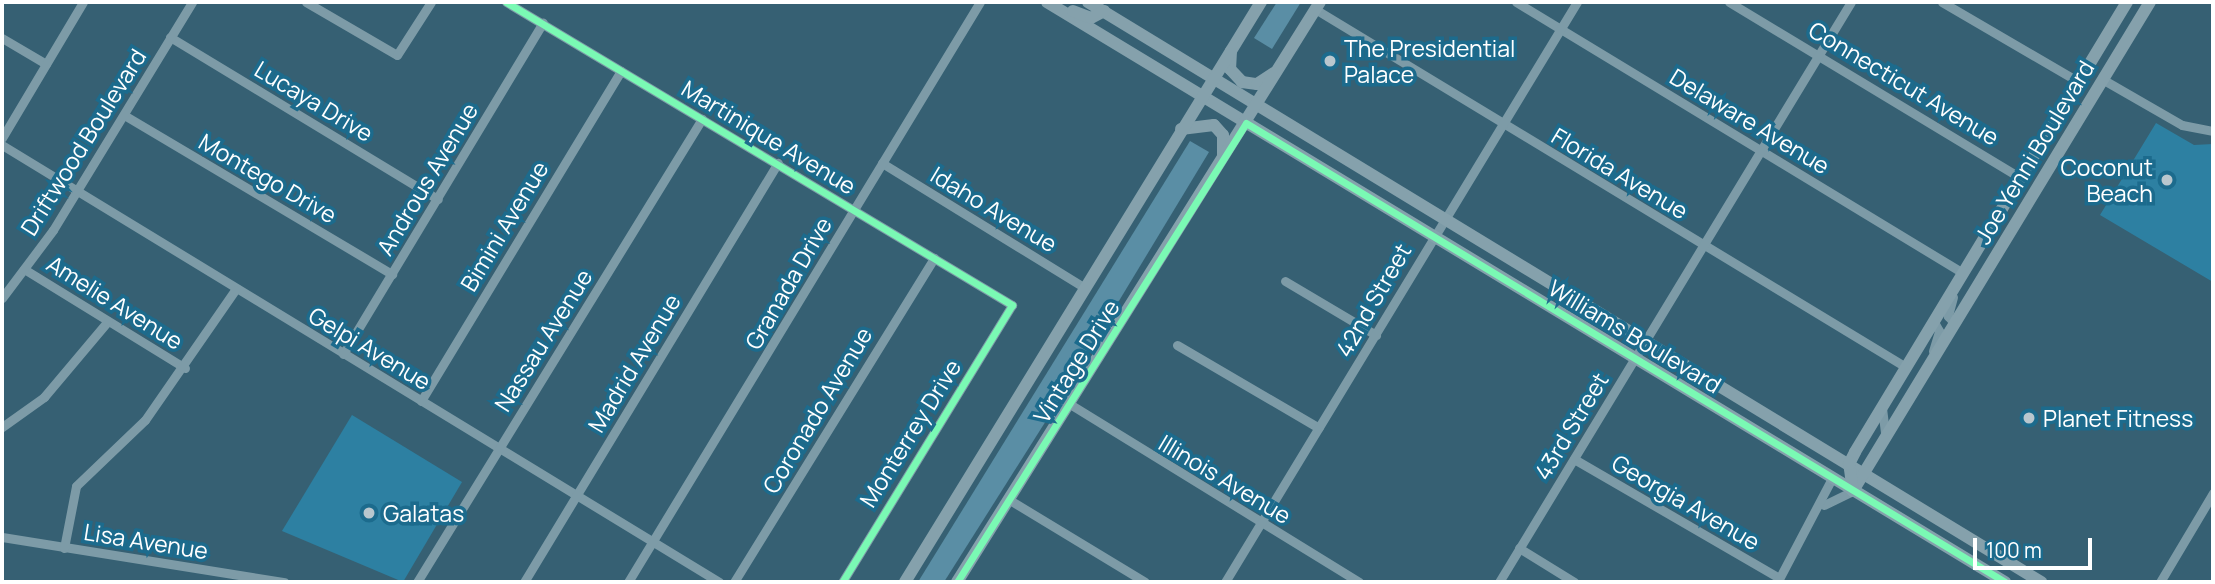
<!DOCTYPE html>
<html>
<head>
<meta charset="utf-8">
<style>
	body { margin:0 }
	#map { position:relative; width:2215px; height:584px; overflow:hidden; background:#366073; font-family:Manrope,sans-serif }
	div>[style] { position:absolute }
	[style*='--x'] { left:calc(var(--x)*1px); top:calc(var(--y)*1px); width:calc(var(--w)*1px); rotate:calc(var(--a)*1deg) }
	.green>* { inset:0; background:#2d80a2 }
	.water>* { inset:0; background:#5a8ea5 }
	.street>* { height:9px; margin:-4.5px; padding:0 4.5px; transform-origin:4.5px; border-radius:4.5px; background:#7d9ba7 }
	.secondary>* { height:12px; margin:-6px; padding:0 6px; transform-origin:6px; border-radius:6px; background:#85a1ac }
	.cycleway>* { height:7px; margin:-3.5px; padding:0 3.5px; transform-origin:3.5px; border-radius:3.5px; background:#7af9b4 }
	.dots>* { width:19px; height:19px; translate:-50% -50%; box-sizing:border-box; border:4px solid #1c6b8d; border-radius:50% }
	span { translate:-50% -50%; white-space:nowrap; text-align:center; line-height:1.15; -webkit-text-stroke:7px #1c6b8d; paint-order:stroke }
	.poi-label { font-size:23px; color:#fff }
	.left { translate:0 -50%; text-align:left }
	.right { translate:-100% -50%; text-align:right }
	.street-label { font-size:23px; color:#fff }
	.frame { position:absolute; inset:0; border:4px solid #fff; pointer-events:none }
	.scale { position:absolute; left:1973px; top:538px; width:119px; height:32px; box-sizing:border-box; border:4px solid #fff; border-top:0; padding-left:9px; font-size:21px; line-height:24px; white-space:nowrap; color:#fff; -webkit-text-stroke:5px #1c6b8d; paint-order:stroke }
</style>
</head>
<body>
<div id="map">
	<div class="green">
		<i style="clip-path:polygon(2156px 123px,2194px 145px,2213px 144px,2213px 282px,2100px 215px)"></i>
		<i style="clip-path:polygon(352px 415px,462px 482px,403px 582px,282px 531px)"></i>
	</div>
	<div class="water">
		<i style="clip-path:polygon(1277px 2px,1301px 2px,1272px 49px,1254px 38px)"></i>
		<i style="clip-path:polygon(1190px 141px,1209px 152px,1056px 405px,944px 582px,918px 582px)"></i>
	</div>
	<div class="street">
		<i style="--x:306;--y:2;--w:105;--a:30.2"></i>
		<i style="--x:397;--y:55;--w:63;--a:-57.3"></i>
		<i style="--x:506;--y:2;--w:590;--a:30.91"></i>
		<i style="--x:1012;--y:305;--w:325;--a:121.5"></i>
		<i style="--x:1516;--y:2;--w:523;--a:31.23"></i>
		<i style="--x:1729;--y:2;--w:341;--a:31.1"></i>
		<i style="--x:1942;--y:2;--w:159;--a:30.3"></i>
		<i style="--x:1315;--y:9;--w:691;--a:31.21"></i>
		<i style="--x:170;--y:37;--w:313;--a:31.2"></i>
		<i style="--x:2;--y:38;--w:51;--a:30.6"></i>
		<i style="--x:2102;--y:79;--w:92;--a:29.9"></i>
		<i style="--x:2182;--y:125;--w:32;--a:11"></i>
		<i style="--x:124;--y:115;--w:312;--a:30.7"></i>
		<i style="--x:2;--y:138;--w:158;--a:-59.2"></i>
		<i style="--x:2;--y:145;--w:840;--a:31.36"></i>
		<i style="--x:882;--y:163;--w:238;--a:31.6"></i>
		<i style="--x:24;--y:269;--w:189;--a:31.6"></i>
		<i style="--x:1285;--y:281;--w:106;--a:30.7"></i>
		<i style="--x:1953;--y:297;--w:20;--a:105"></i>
		<i style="--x:1948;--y:316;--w:9;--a:49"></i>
		<i style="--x:2;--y:298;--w:85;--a:-53.1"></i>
		<i style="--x:53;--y:230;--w:267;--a:-58.6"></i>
		<i style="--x:1177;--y:345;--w:164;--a:30.3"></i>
		<i style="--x:1933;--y:351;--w:21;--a:-73"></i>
		<i style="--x:1939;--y:331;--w:10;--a:-119"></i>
		<i style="--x:343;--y:354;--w:387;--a:-58.9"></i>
		<i style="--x:421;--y:401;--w:386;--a:-58.8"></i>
		<i style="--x:1073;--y:406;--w:336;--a:31.6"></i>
		<i style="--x:1882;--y:408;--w:25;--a:83"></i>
		<i style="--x:2;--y:427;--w:52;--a:-35.5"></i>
		<i style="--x:44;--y:397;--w:99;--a:-49.9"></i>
		<i style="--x:1574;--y:459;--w:237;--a:30.1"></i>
		<i style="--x:1008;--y:499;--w:160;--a:31.2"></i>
		<i style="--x:1824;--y:505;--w:32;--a:-26"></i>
		<i style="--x:2;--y:537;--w:286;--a:9.1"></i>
		<i style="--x:64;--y:548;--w:63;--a:-79"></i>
		<i style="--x:76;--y:486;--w:95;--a:-43.7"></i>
		<i style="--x:145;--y:420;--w:158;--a:-55.3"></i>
		<i style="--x:1519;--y:548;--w:65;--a:31.7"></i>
		<i style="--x:1778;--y:581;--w:116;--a:-62.3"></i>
		<i style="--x:417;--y:582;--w:544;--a:-58.39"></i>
		<i style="--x:524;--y:582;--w:490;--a:-58.8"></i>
		<i style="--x:628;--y:582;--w:678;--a:-58.75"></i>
		<i style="--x:734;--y:582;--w:381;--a:-58.3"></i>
		<i style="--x:1225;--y:582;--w:678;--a:-58.75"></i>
		<i style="--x:1499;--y:582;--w:678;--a:-58.75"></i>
		<i style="--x:2160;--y:582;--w:104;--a:-59.2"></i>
	</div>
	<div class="secondary">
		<i style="--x:1047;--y:2;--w:1120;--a:31.19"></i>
		<i style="--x:1088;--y:2;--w:1116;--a:31.32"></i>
		<i style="--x:1073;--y:11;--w:19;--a:21"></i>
		<i style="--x:1091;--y:18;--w:15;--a:-28"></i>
		<i style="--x:1231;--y:51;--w:18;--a:93"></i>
		<i style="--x:1230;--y:69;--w:18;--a:47"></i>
		<i style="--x:1242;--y:82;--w:15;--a:8"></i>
		<i style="--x:1257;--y:84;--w:20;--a:-33"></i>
		<i style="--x:1181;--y:129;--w:33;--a:-7"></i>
		<i style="--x:1214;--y:125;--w:13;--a:48"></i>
		<i style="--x:1223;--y:135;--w:20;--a:90"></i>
		<i style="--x:1853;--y:491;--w:572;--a:-58.73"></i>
		<i style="--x:1853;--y:491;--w:27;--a:-98"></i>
		<i style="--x:1849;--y:464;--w:13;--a:-63"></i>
		<i style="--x:1855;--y:452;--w:526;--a:-58.85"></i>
		<i style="--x:905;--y:582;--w:681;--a:-58.46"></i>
		<i style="--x:957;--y:582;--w:684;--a:-57.96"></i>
	</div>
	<div class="cycleway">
		<i style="--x:506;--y:2;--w:590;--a:30.91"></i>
		<i style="--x:1012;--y:305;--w:325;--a:121.5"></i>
		<i style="--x:957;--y:582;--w:542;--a:-57.8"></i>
		<i style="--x:1246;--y:123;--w:887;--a:31.16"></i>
	</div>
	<div class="dots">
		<i style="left:1330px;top:61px;background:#b9c7ce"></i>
		<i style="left:2167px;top:180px;background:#b9c7ce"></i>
		<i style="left:2029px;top:418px;background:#b9c7ce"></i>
		<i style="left:369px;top:513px;background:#b9c7ce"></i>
	</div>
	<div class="poi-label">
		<span class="left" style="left:1344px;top:61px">The Presidential<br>Palace</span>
		<span class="right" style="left:2153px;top:180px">Coconut<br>Beach</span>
		<span class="left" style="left:2043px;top:418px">Planet Fitness</span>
		<span class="left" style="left:383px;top:513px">Galatas</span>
	</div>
	<div class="street-label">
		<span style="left:1904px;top:83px;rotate:31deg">Connecticut Avenue</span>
		<span style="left:314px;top:101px;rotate:31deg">Lucaya Drive</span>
		<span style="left:1750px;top:121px;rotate:31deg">Delaware Avenue</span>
		<span style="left:769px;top:137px;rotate:31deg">Martinique Avenue</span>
		<span style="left:83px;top:142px;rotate:-58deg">Driftwood Boulevard</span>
		<span style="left:2034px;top:152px;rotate:-59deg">Joe Yenni Boulevard</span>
		<span style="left:1620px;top:173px;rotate:31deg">Florida Avenue</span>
		<span style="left:268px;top:178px;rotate:30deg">Montego Drive</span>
		<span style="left:427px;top:179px;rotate:-59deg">Androus Avenue</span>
		<span style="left:994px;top:209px;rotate:31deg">Idaho Avenue</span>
		<span style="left:504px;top:226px;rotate:-59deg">Bimini Avenue</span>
		<span style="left:788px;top:283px;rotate:-60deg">Granada Drive</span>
		<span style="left:1373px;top:300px;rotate:-60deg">42nd Street</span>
		<span style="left:115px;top:302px;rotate:32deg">Amelie Avenue</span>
		<span style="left:1635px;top:336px;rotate:31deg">Williams Boulevard</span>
		<span style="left:543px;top:340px;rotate:-58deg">Nassau Avenue</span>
		<span style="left:370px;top:348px;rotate:31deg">Gelpi Avenue</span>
		<span style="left:1076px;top:361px;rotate:-58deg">Vintage Drive</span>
		<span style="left:634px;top:363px;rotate:-59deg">Madrid Avenue</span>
		<span style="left:817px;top:410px;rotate:-59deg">Coronado Avenue</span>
		<span style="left:1571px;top:426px;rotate:-59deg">43rd Street</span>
		<span style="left:910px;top:433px;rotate:-58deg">Monterrey Drive</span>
		<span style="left:1225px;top:479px;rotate:31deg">Illinois Avenue</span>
		<span style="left:1686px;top:502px;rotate:30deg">Georgia Avenue</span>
		<span style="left:146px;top:541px;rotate:9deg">Lisa Avenue</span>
	</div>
	<div class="frame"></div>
	<div class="scale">100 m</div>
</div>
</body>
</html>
